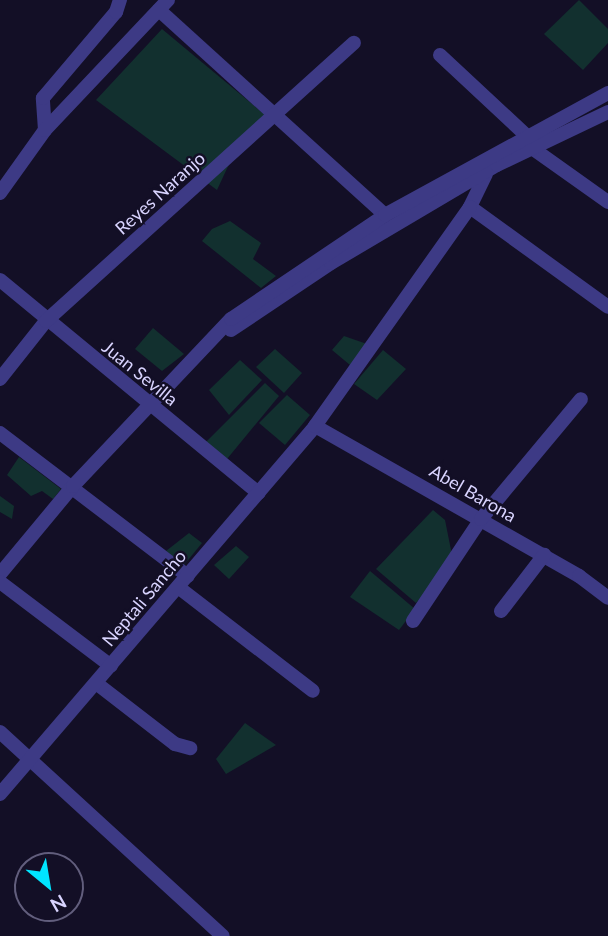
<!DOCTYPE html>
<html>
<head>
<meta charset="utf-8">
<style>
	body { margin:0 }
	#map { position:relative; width:608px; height:936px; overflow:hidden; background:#130f26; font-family:Lato,sans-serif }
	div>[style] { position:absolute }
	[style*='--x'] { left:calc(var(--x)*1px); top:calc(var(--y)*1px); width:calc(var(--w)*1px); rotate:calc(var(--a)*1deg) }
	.green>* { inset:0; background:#12302f }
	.minor>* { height:14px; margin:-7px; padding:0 7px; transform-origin:7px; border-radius:7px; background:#3d3a85 }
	span { translate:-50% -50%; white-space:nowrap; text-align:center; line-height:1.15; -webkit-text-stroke:5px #130f26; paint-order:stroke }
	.street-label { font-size:18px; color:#d9d4ff }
	.north { position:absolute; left:14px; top:852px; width:70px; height:70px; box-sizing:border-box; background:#130f26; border:2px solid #625e7d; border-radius:50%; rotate:150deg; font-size:19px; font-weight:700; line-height:28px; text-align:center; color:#d9d4ff }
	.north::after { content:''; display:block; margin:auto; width:24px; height:32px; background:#00e5ff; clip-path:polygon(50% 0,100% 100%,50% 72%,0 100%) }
</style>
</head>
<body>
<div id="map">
	<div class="green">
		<i style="clip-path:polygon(579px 0,608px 29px,608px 43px,583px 70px,544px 34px)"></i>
		<i style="clip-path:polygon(162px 29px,270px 119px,237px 147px,217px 190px,96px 100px)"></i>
		<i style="clip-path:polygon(230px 221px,261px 243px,253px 259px,276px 276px,261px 288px,202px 241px,212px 229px)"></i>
		<i style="clip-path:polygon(153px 328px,184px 354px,162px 371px,135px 349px)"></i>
		<i style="clip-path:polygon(344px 336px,367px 344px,350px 365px,332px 350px)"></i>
		<i style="clip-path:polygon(275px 349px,302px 373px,284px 393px,256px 367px)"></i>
		<i style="clip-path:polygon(383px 350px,406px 369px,377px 400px,354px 384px)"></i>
		<i style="clip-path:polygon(240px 360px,262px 380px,229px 415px,209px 390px)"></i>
		<i style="clip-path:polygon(265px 383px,279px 396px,227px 459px,206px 442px)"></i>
		<i style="clip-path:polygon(287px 395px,310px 415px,285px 445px,259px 423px)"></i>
		<i style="clip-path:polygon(19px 457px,61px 489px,53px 499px,42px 491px,31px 496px,7px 475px)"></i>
		<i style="clip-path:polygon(0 496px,14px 506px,12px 519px,0 512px)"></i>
		<i style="clip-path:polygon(433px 510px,445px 520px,453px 560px,416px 603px,376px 569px)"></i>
		<i style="clip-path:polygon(189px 533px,202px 543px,184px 565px,166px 551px)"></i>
		<i style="clip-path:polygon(236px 546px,249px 557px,229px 579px,214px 565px)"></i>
		<i style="clip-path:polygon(370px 571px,415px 609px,399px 630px,350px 597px)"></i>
		<i style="clip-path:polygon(245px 723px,276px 745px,226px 774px,216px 759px)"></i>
	</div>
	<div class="minor">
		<i style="--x:159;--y:10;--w:305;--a:42.2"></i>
		<i style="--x:440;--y:55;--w:119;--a:43"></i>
		<i style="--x:45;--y:130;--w:32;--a:-94"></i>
		<i style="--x:43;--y:98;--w:113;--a:-49.7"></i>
		<i style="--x:116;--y:12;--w:13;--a:-72"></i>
		<i style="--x:532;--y:148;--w:93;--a:35.4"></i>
		<i style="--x:486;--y:174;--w:37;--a:116"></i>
		<i style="--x:470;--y:207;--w:170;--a:35.9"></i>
		<i style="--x:0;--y:193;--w:77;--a:-54.5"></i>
		<i style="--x:45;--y:130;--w:179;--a:-46.6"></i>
		<i style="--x:0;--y:280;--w:335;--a:39.5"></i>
		<i style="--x:231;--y:330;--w:120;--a:-33.8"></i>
		<i style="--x:331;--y:263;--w:193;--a:-30.6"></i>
		<i style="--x:497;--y:165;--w:123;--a:-25.5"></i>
		<i style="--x:0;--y:379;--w:74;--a:-51.6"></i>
		<i style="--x:46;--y:321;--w:415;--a:-42.1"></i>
		<i style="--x:315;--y:426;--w:304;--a:29.6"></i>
		<i style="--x:579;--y:576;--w:36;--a:37"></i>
		<i style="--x:0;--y:433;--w:236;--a:37.3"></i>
		<i style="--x:0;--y:574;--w:114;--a:-50.3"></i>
		<i style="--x:73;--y:486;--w:230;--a:-46.6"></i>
		<i style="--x:231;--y:319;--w:186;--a:-34"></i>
		<i style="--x:385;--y:215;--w:254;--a:-28.7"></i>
		<i style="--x:0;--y:582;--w:139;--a:37.1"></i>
		<i style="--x:178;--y:587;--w:170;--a:37.6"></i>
		<i style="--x:501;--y:611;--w:71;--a:-52.5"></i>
		<i style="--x:413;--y:621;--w:123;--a:-56.3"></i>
		<i style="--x:481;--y:519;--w:156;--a:-50.2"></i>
		<i style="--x:96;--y:683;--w:100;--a:37.7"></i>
		<i style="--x:175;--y:744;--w:16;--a:15"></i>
		<i style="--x:0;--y:732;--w:302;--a:42.5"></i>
		<i style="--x:0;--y:794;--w:484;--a:-49.4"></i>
		<i style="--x:315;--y:426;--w:268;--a:-54.7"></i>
	</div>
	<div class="street-label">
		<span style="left:160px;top:193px;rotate:-42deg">Reyes Naranjo</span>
		<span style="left:140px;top:373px;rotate:39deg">Juan Sevilla</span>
		<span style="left:473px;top:493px;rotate:30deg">Abel Barona</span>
		<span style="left:144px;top:598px;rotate:-50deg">Neptali Sancho</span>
	</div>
	<div class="north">N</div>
</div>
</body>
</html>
